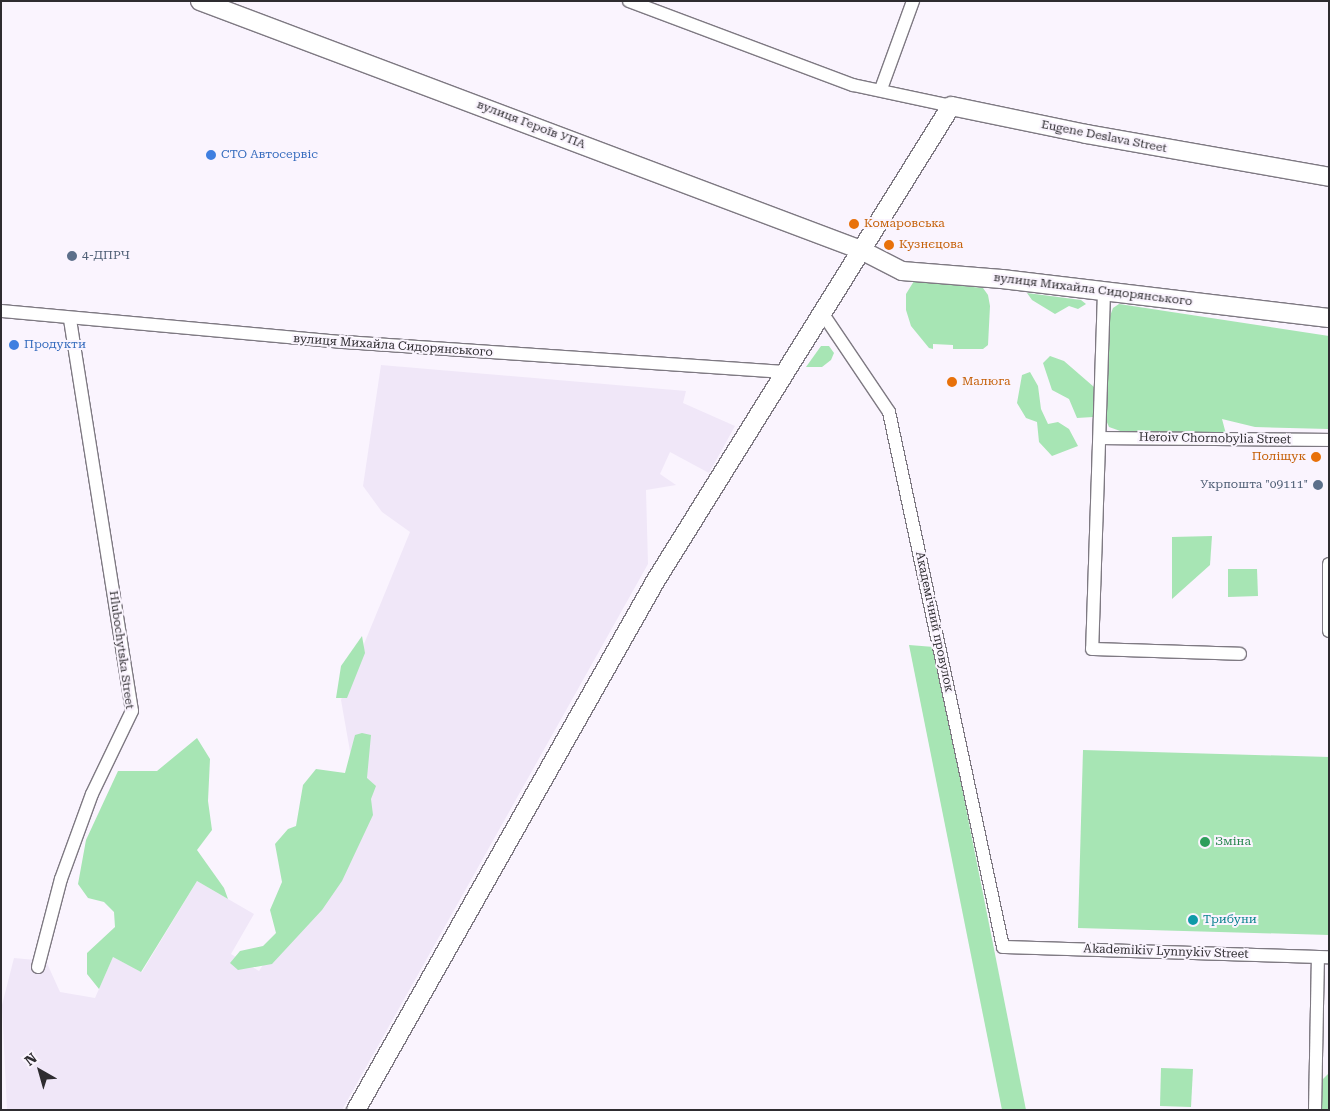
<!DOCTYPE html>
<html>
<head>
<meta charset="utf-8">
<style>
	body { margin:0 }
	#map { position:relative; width:1330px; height:1111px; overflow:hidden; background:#faf4fe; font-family:"Roboto Serif",serif }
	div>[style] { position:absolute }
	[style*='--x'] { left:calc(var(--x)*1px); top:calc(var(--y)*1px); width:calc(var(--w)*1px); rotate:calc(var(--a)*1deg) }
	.built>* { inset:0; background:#f0e7f8 }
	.green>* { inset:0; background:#a7e5b4 }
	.roads { filter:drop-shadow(1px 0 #7e7982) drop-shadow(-1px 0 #7e7982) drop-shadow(0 1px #7e7982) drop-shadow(0 -1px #7e7982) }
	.street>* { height:12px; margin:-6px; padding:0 6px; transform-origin:6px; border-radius:6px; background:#fff }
	.secondary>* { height:18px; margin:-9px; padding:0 9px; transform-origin:9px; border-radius:9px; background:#fff }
	.dots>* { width:14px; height:14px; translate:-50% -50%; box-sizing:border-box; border:2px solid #faf4fe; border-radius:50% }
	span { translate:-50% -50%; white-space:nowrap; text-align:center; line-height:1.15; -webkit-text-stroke:4px #faf4fe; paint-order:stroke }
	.street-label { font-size:12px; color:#2e2c30 }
	.shop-label { font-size:12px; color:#366cbe }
	.left { translate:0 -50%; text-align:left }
	.food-label { font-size:12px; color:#c56008 }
	.right { translate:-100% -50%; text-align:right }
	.service-label { font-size:12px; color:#4e5e75 }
	.leisure-label { font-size:12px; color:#27864d }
	.culture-label { font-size:12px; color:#0d838f }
	.frame { position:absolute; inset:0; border:2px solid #2e2c30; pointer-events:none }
	.north { position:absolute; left:15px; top:1046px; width:50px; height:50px; -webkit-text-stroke:4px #faf4fe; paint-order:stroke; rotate:322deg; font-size:14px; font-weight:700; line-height:20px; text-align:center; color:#2e2c30 }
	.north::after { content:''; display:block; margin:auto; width:18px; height:22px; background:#2e2c30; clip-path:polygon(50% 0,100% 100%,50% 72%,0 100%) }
</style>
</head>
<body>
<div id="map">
	<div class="built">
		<i style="clip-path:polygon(381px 365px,686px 391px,683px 403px,735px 426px,709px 473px,670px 452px,660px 474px,676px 485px,646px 490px,648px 564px,342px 1110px,7px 1110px,2px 1005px,14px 958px,46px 961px,60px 992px,95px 998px,113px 957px,142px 972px,197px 881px,254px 914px,231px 954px,259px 971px,361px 814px,341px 700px,410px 532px,382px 512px,363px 486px)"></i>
	</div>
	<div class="green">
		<i style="clip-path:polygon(914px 281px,983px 288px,988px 295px,990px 306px,988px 345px,983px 349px,953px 349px,953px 345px,933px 344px,933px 349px,929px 348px,911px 326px,906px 310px,906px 294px)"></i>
		<i style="clip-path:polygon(1027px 293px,1081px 300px,1086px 304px,1078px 309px,1069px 306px,1055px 314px,1032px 300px)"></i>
		<i style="clip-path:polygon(1119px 304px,1329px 336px,1328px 429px,1255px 427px,1222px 419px,1226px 434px,1126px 433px,1109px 427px,1106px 420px,1110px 316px,1113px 308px)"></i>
		<i style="clip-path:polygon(821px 346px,829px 346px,834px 353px,831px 360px,822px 367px,806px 367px)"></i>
		<i style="clip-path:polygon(1050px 356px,1064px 361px,1094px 387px,1093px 417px,1077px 418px,1069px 399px,1052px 390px,1043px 363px)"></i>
		<i style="clip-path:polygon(1030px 372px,1038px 386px,1041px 409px,1048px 424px,1058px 422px,1069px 429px,1078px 446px,1052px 456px,1039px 442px,1037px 422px,1026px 418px,1017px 403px,1022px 375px)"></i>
		<i style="clip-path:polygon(1212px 536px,1210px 565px,1172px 599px,1172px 537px)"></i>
		<i style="clip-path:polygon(1228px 569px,1257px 569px,1258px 596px,1228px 597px)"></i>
		<i style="clip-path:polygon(362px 636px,365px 653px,347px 698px,336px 698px,341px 666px)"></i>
		<i style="clip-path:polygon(909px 645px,934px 647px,1026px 1110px,1002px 1110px)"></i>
		<i style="clip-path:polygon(362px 733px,371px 735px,367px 778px,376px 786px,371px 799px,373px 815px,342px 881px,322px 910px,272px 964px,238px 970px,230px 963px,240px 951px,263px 946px,276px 933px,270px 910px,282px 882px,275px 844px,288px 829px,296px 826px,303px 785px,316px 769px,345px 773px,355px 735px)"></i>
		<i style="clip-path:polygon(197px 738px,210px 759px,208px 801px,212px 830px,197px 850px,224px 888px,228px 899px,197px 881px,141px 972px,113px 957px,99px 989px,87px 974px,87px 953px,115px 927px,114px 912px,104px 902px,88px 898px,78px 884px,86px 840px,118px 771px,157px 771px)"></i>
		<i style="clip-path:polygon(1083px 750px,1329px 757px,1329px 935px,1078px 928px)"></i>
		<i style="clip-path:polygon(1161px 1068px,1193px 1069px,1191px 1107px,1160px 1106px)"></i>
		<i style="clip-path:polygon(1329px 1073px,1329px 1110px,1321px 1110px,1322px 1080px)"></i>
	</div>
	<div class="roads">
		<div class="street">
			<i style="--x:629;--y:1;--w:239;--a:20.6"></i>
			<i style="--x:853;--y:85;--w:100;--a:12.1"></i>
			<i style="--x:881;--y:89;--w:94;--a:-70"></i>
			<i style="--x:1104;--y:292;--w:357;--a:91.9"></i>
			<i style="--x:1092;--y:649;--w:148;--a:1.9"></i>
			<i style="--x:1;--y:311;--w:343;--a:5.2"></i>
			<i style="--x:343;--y:342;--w:444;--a:3.9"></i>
			<i style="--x:823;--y:314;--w:118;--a:56"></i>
			<i style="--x:889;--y:412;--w:547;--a:77.97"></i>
			<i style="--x:1003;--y:947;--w:326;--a:1.8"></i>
			<i style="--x:1101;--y:438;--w:228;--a:0.5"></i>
			<i style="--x:1329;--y:564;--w:67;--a:90"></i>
			<i style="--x:38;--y:967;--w:91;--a:-75.4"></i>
			<i style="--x:61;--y:879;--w:90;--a:-70"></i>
			<i style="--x:92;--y:794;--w:92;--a:-64.3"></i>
			<i style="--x:132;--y:711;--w:396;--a:-99"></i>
			<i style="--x:1315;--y:1110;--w:153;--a:-88.9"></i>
		</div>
		<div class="secondary">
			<i style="--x:200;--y:1;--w:706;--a:20.64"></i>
			<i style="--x:861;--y:250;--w:46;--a:27.1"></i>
			<i style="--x:902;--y:271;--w:100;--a:4.6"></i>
			<i style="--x:1002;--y:279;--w:329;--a:6.8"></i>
			<i style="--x:356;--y:1110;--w:609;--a:-60.49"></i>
			<i style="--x:656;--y:580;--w:558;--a:-58.1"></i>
			<i style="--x:951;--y:106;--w:138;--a:11.7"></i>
			<i style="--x:1086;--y:134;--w:247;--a:10"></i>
		</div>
	</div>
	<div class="dots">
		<i style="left:211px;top:155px;background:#3f7fe0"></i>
		<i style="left:854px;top:224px;background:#e8710a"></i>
		<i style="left:889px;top:245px;background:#e8710a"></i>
		<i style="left:72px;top:256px;background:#5c6f8a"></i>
		<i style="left:14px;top:345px;background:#3f7fe0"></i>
		<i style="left:952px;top:382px;background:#e8710a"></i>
		<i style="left:1316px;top:457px;background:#e8710a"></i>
		<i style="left:1318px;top:485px;background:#5c6f8a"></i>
		<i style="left:1205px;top:842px;background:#2e9e5b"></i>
		<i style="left:1193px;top:920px;background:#0f9aa8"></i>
	</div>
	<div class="street-label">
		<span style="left:531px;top:125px;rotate:21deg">вулиця Героїв УПА</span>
		<span style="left:1104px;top:137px;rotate:11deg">Eugene Deslava Street</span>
		<span style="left:1093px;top:290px;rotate:7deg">вулиця Михайла Сидорянського</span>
		<span style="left:393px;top:346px;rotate:4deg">вулиця Михайла Сидорянського</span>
		<span style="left:1215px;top:439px;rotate:1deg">Heroiv Chornobylia Street</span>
		<span style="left:934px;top:622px;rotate:78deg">Академічний провулок</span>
		<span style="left:121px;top:650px;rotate:82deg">Hlubochytska Street</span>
		<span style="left:1166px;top:952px;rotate:2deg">Akademikiv Lynnykiv Street</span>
	</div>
	<div class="shop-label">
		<span class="left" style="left:221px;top:155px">СТО Автосервіс</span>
		<span class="left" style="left:24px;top:345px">Продукти</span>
	</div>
	<div class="food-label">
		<span class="left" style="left:864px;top:224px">Комаровська</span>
		<span class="left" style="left:899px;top:245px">Кузнєцова</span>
		<span class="left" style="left:962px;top:382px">Малюга</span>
		<span class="right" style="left:1306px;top:457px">Поліщук</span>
	</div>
	<div class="service-label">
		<span class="left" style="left:82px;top:256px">4-ДПРЧ</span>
		<span class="right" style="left:1308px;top:485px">Укрпошта "09111"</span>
	</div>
	<div class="leisure-label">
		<span class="left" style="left:1215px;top:842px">Зміна</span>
	</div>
	<div class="culture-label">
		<span class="left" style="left:1203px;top:920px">Трибуни</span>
	</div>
	<div class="frame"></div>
	<div class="north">N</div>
</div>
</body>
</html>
